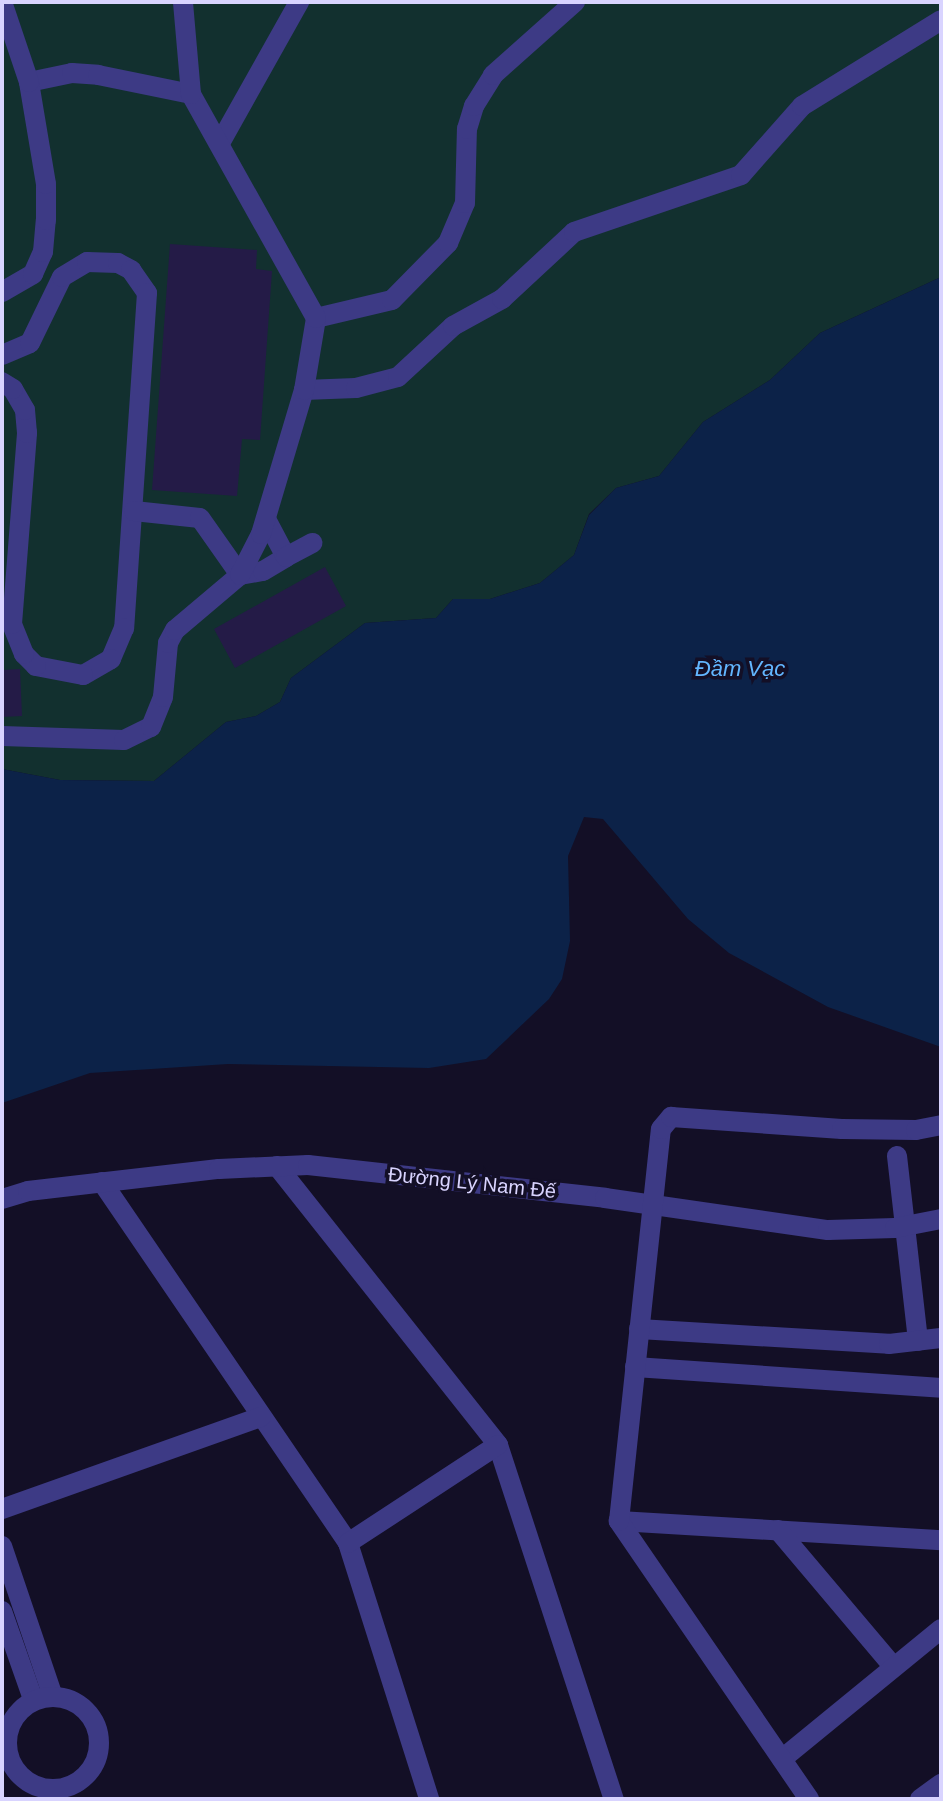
<!DOCTYPE html>
<html>
<head>
<meta charset="utf-8">
<style>
	body { margin:0 }
	#map { position:relative; width:943px; height:1801px; overflow:hidden; background:#130f26; font-family:Arial,sans-serif }
	div>[style] { position:absolute }
	[style*='--x'] { left:calc(var(--x)*1px); top:calc(var(--y)*1px); width:calc(var(--w)*1px); rotate:calc(var(--a)*1deg) }
	.green>* { inset:0; background:#12302f }
	.water>* { inset:0; background:#0c2248 }
	.building>* { inset:0; background:#241b47 }
	.minor>* { height:20px; margin:-10px; padding:0 10px; transform-origin:10px; border-radius:10px; background:#3d3a85 }
	.minor>.ring { margin:-10px; padding:0; box-sizing:content-box; background:none; border:20px solid #3d3a85; border-radius:50% }
	span { translate:-50% -50%; white-space:nowrap; text-align:center; line-height:1.15; -webkit-text-stroke:7px #130f26; paint-order:stroke }
	.street-label { font-size:20px; color:#d9d4ff }
	.water-label { font-size:22px; color:#62b6ff; font-style:italic }
	.frame { position:absolute; inset:0; border:4px solid #d9d4ff; pointer-events:none }
</style>
</head>
<body>
<div id="map">
	<div class="green">
		<i style="clip-path:polygon(2px 2px,941px 2px,941px 277px,820px 333px,770px 380px,703px 422px,659px 476px,616px 488px,589px 514px,574px 555px,540px 583px,490px 599px,453px 599px,436px 618px,365px 623px,291px 678px,280px 702px,256px 716px,226px 722px,154px 781px,60px 780px,2px 769px)"></i>
	</div>
	<div class="water">
		<i style="clip-path:polygon(941px 277px,941px 1047px,828px 1007px,729px 953px,688px 919px,603px 819px,584px 817px,568px 856px,570px 941px,562px 979px,549px 999px,486px 1059px,429px 1068px,228px 1064px,90px 1073px,2px 1103px,2px 769px,60px 780px,154px 781px,226px 722px,256px 716px,280px 702px,291px 678px,365px 623px,436px 618px,453px 599px,490px 599px,540px 583px,574px 555px,589px 515px,616px 488px,659px 476px,703px 422px,770px 380px,820px 333px)"></i>
	</div>
	<div class="building">
		<i style="clip-path:polygon(170px 244px,257px 250px,256px 269px,272px 271px,260px 440px,242px 439px,237px 496px,152px 490px)"></i>
		<i style="clip-path:polygon(325px 567px,346px 606px,235px 668px,214px 629px)"></i>
		<i style="clip-path:polygon(20px 669px,22px 716px,2px 717px,2px 670px)"></i>
	</div>
	<div class="minor">
		<i style="--x:29;--y:82;--w:44;--a:-11.8"></i>
		<i style="--x:72;--y:73;--w:26;--a:4"></i>
		<i style="--x:98;--y:75;--w:95;--a:11.5"></i>
		<i style="--x:220;--y:143;--w:162;--a:-60.7"></i>
		<i style="--x:2;--y:292;--w:36;--a:-30"></i>
		<i style="--x:33;--y:274;--w:24;--a:-66"></i>
		<i style="--x:43;--y:252;--w:32;--a:-85"></i>
		<i style="--x:46;--y:220;--w:36;--a:-90"></i>
		<i style="--x:46;--y:184;--w:103;--a:-99.5"></i>
		<i style="--x:29;--y:82;--w:84;--a:-108.6"></i>
		<i style="--x:316;--y:318;--w:78;--a:-13.3"></i>
		<i style="--x:392;--y:300;--w:80;--a:-45.5"></i>
		<i style="--x:448;--y:243;--w:43;--a:-67"></i>
		<i style="--x:465;--y:203;--w:74;--a:-88.5"></i>
		<i style="--x:467;--y:129;--w:24;--a:-73"></i>
		<i style="--x:474;--y:106;--w:36;--a:-58"></i>
		<i style="--x:493;--y:75;--w:110;--a:-41.7"></i>
		<i style="--x:2;--y:355;--w:30;--a:-23"></i>
		<i style="--x:30;--y:343;--w:73;--a:-64.1"></i>
		<i style="--x:62;--y:277;--w:29;--a:-31"></i>
		<i style="--x:87;--y:262;--w:31;--a:2"></i>
		<i style="--x:118;--y:263;--w:15;--a:28"></i>
		<i style="--x:131;--y:270;--w:28;--a:55"></i>
		<i style="--x:147;--y:293;--w:336;--a:93.9"></i>
		<i style="--x:124;--y:628;--w:34;--a:113"></i>
		<i style="--x:111;--y:659;--w:32;--a:150"></i>
		<i style="--x:83;--y:675;--w:48;--a:-169.2"></i>
		<i style="--x:36;--y:666;--w:17;--a:-135"></i>
		<i style="--x:24;--y:654;--w:32;--a:-112"></i>
		<i style="--x:12;--y:624;--w:192;--a:-85.5"></i>
		<i style="--x:27;--y:433;--w:23;--a:-95"></i>
		<i style="--x:25;--y:410;--w:24;--a:-120"></i>
		<i style="--x:13;--y:389;--w:13;--a:-148"></i>
		<i style="--x:304;--y:390;--w:52;--a:-2.2"></i>
		<i style="--x:356;--y:388;--w:43;--a:-14.7"></i>
		<i style="--x:398;--y:377;--w:75;--a:-42.8"></i>
		<i style="--x:453;--y:326;--w:56;--a:-28.9"></i>
		<i style="--x:502;--y:299;--w:98;--a:-42.9"></i>
		<i style="--x:574;--y:232;--w:176;--a:-18.8"></i>
		<i style="--x:741;--y:175;--w:92;--a:-48.5"></i>
		<i style="--x:802;--y:106;--w:163;--a:-31.7"></i>
		<i style="--x:134;--y:511;--w:66;--a:6.1"></i>
		<i style="--x:200;--y:518;--w:70;--a:54.9"></i>
		<i style="--x:240;--y:575;--w:23;--a:-10"></i>
		<i style="--x:263;--y:571;--w:27;--a:-31"></i>
		<i style="--x:286;--y:557;--w:43;--a:-117.8"></i>
		<i style="--x:286;--y:557;--w:30;--a:-28"></i>
		<i style="--x:2;--y:736;--w:122;--a:1.9"></i>
		<i style="--x:124;--y:740;--w:30;--a:-26"></i>
		<i style="--x:151;--y:727;--w:32;--a:-68"></i>
		<i style="--x:163;--y:697;--w:54;--a:-84.7"></i>
		<i style="--x:168;--y:643;--w:15;--a:-62"></i>
		<i style="--x:175;--y:630;--w:85;--a:-40.2"></i>
		<i style="--x:240;--y:575;--w:46;--a:-62.9"></i>
		<i style="--x:261;--y:534;--w:150;--a:-73.4"></i>
		<i style="--x:304;--y:390;--w:73;--a:-80.5"></i>
		<i style="--x:316;--y:318;--w:257;--a:-119.2"></i>
		<i style="--x:191;--y:94;--w:92;--a:-95"></i>
		<i style="--x:897;--y:1156;--w:186;--a:83.5"></i>
		<i style="--x:277;--y:1166;--w:356;--a:51.6"></i>
		<i style="--x:498;--y:1445;--w:373;--a:71.9"></i>
		<i style="--x:102;--y:1182;--w:437;--a:55.7"></i>
		<i style="--x:348;--y:1543;--w:269;--a:72.4"></i>
		<i style="--x:2;--y:1199;--w:27;--a:-17"></i>
		<i style="--x:28;--y:1191;--w:192;--a:-6.6"></i>
		<i style="--x:219;--y:1169;--w:89;--a:-2.6"></i>
		<i style="--x:308;--y:1165;--w:299;--a:6.3"></i>
		<i style="--x:605;--y:1198;--w:225;--a:8.2"></i>
		<i style="--x:828;--y:1230;--w:67;--a:-1.7"></i>
		<i style="--x:895;--y:1228;--w:47;--a:-11.1"></i>
		<i style="--x:639;--y:1329;--w:250;--a:3.4"></i>
		<i style="--x:889;--y:1344;--w:52;--a:-6.6"></i>
		<i style="--x:635;--y:1367;--w:307;--a:3.9"></i>
		<i style="--x:2;--y:1509;--w:275;--a:-19.6"></i>
		<i style="--x:619;--y:1521;--w:323;--a:3.4"></i>
		<i style="--x:778;--y:1530;--w:177;--a:49.8"></i>
		<i style="--x:348;--y:1543;--w:179;--a:-33.2"></i>
		<i style="--x:2;--y:1546;--w:156;--a:71.3"></i>
		<i style="--x:2;--y:1611;--w:93;--a:70.6"></i>
		<i class="ring" style="left:7px;top:1697px;width:72px;height:72px"></i>
		<i style="--x:782;--y:1759;--w:205;--a:-39.3"></i>
		<i style="--x:809;--y:1799;--w:337;--a:-124.4"></i>
		<i style="--x:619;--y:1521;--w:394;--a:-83.9"></i>
		<i style="--x:661;--y:1129;--w:16;--a:-50"></i>
		<i style="--x:671;--y:1117;--w:171;--a:4"></i>
		<i style="--x:842;--y:1129;--w:74;--a:0.8"></i>
		<i style="--x:916;--y:1130;--w:25;--a:-11"></i>
		<i style="--x:920;--y:1799;--w:26;--a:-36"></i>
	</div>
	<div class="street-label">
		<span style="left:472px;top:1183px;rotate:6deg">Đường Lý Nam Đế</span>
	</div>
	<div class="water-label">
		<span style="left:740px;top:669px">Đầm Vạc</span>
	</div>
	<div class="frame"></div>
</div>
</body>
</html>
